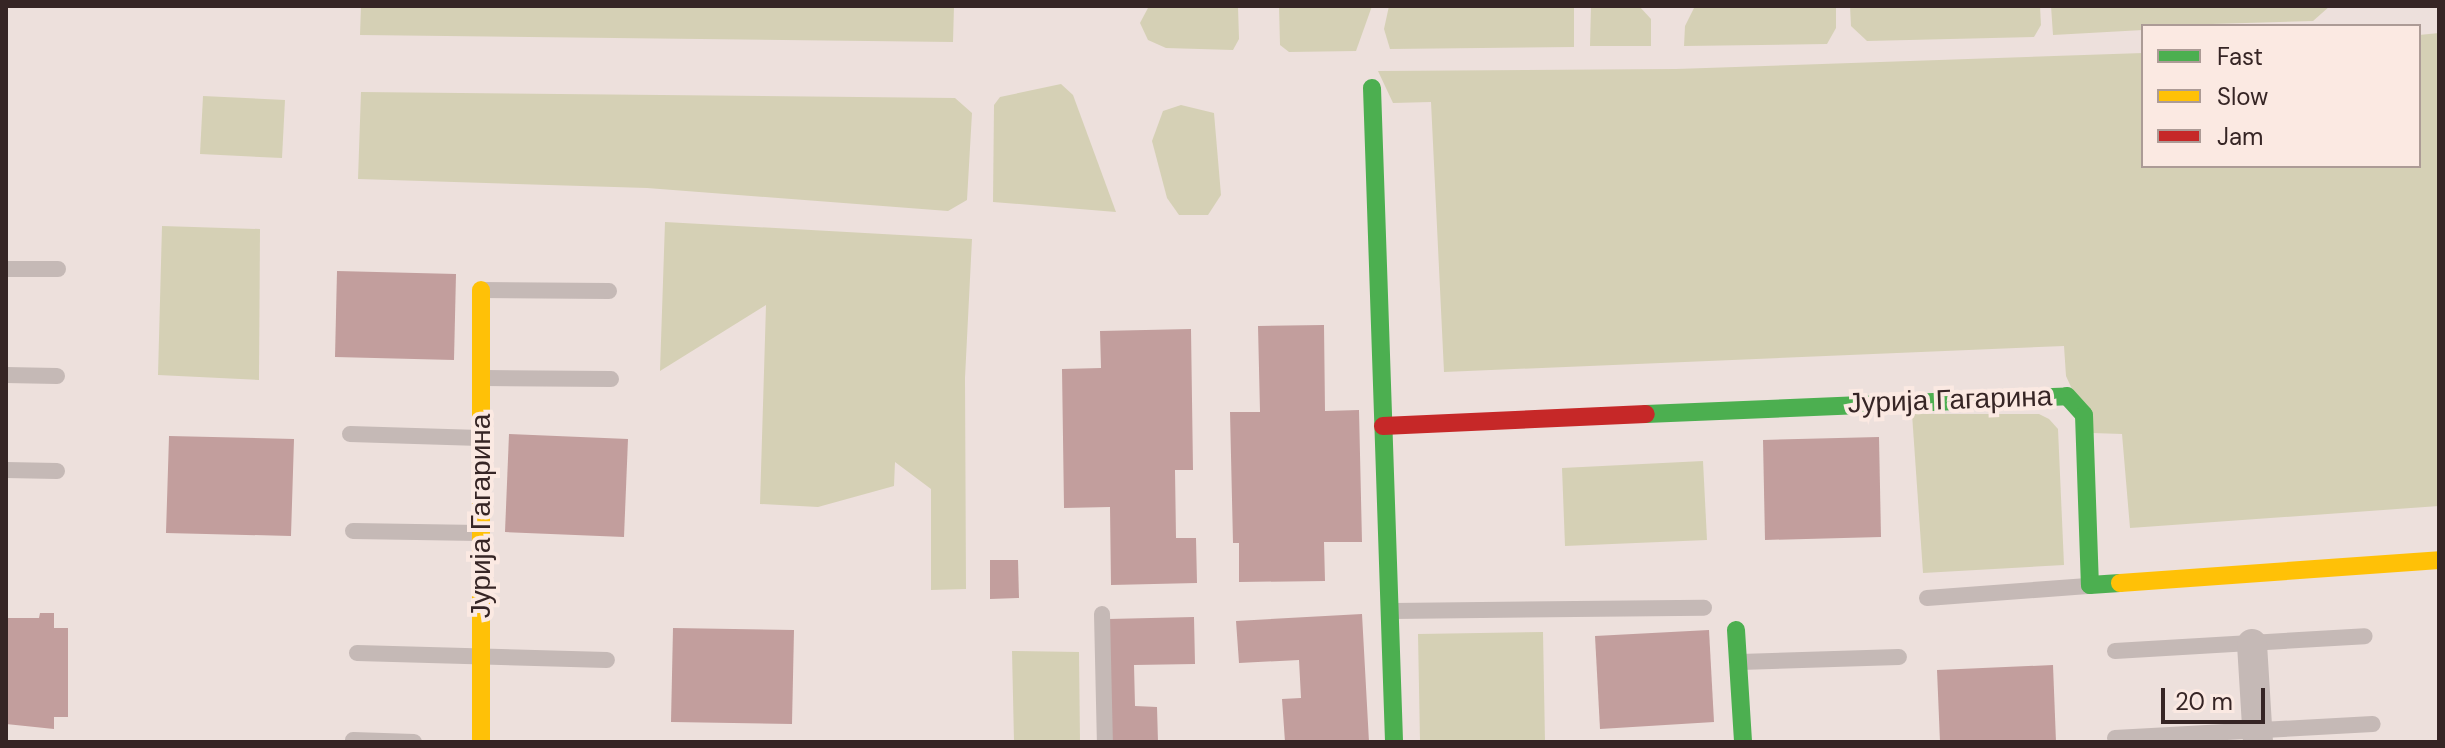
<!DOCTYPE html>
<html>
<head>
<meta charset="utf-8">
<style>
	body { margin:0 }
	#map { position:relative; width:2445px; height:748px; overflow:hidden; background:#ede0dc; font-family:"DM Sans",sans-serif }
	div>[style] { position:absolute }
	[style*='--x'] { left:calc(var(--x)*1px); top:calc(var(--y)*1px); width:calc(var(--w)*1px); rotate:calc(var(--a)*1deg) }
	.green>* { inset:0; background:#d5d0b5 }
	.building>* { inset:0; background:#c29e9d }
	.lane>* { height:16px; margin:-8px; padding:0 8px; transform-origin:8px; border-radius:8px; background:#c5b9b6 }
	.street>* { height:30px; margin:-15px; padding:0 15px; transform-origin:15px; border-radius:15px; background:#c5b9b6 }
	.fast>* { height:18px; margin:-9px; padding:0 9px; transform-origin:9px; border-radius:9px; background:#4caf50 }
	.slow>* { height:18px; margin:-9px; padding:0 9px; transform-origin:9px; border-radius:9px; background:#ffc107 }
	.jam>* { height:18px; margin:-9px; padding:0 9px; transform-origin:9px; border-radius:9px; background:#c62828 }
	span { translate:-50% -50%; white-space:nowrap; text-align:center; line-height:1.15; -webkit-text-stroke:8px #fbe9e2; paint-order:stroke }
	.street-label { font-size:28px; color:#362525 }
	.frame { position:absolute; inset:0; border:8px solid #362525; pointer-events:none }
	.legend { position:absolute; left:2141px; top:24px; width:280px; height:144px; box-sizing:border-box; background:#fbe9e2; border:2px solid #ac9b96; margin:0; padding:10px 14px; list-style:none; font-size:24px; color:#362525 }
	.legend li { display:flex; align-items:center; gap:16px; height:40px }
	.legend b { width:40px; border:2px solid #ac9b96 }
	.scale { position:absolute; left:2161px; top:688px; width:104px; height:36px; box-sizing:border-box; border:4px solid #362525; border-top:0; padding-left:10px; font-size:24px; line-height:28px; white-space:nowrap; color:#362525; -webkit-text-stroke:6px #fbe9e2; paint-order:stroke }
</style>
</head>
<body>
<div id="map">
	<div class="green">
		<i style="clip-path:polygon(361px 6px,954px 6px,953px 42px,360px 35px)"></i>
		<i style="clip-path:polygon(1149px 6px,1238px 6px,1239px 39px,1233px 50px,1166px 48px,1148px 40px,1140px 23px)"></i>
		<i style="clip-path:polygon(1279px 6px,1372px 6px,1356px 51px,1289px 52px,1280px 45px)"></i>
		<i style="clip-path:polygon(1389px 6px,1574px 6px,1574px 47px,1390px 49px,1384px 29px)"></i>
		<i style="clip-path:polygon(1591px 6px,1639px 6px,1651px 19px,1651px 46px,1590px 46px)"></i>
		<i style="clip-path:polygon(1695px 6px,1836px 6px,1836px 28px,1827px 44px,1684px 46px,1685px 26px)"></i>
		<i style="clip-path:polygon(1850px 6px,2040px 6px,2041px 25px,2034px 37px,1867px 41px,1851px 26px)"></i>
		<i style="clip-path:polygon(2051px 6px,2330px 6px,2313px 21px,2143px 26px,2143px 30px,2053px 35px)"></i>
		<i style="clip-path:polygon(2439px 33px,2439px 506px,2130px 528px,2122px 434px,2092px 433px,2066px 376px,2064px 346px,1444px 372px,1431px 102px,1393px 103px,1378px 71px,1676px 69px,2143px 53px,2143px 166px,2419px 166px,2419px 35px)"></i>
		<i style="clip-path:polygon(1061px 84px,1073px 95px,1116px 212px,993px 202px,994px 105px,1000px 97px)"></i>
		<i style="clip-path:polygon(361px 92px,955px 98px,972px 113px,967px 200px,948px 211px,647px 188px,358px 179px)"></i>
		<i style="clip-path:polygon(203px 96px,285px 100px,282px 158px,200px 154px)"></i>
		<i style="clip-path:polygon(1181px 105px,1214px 113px,1221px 195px,1208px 215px,1179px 215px,1167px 198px,1152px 141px,1163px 111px)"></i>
		<i style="clip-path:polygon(665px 222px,972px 239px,965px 378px,966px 589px,931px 590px,931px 489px,895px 462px,894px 486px,818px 507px,760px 504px,766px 305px,660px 371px)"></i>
		<i style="clip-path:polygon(162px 226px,260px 229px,259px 380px,158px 375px)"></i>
		<i style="clip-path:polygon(1912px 414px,2039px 414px,2049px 419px,2058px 429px,2064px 565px,1923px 573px)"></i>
		<i style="clip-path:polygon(1703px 461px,1707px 540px,1565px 546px,1562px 468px)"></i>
		<i style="clip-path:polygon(1543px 632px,1545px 742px,1420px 742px,1418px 634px)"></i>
		<i style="clip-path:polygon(1012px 651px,1079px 652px,1080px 742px,1014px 742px)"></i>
	</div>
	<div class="building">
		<i style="clip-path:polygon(337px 271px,456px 274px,454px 360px,335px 357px)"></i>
		<i style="clip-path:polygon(1324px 325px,1325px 411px,1359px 410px,1362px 542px,1324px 542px,1325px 581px,1239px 582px,1239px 543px,1233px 543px,1230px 412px,1260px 412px,1258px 326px)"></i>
		<i style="clip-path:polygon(1191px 329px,1193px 470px,1175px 470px,1176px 538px,1196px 538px,1197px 583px,1111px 585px,1110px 507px,1064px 508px,1062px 369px,1101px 368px,1100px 331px)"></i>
		<i style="clip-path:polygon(509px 434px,628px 439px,624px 537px,505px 532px)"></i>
		<i style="clip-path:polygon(169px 436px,294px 439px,291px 536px,166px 533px)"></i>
		<i style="clip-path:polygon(1879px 437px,1881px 537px,1765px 540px,1763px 440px)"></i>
		<i style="clip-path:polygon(990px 560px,1018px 560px,1019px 598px,990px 599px)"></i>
		<i style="clip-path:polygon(40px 613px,54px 613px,54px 628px,68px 628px,68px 717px,54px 717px,54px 729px,6px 724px,6px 618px,39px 618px)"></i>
		<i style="clip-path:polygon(1362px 614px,1369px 742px,1285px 742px,1282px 699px,1301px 698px,1299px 660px,1239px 663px,1236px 621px)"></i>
		<i style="clip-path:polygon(1194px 617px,1195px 664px,1134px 665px,1135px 706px,1157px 707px,1158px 742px,1111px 742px,1108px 619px)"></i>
		<i style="clip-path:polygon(673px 628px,794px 630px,792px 724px,671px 722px)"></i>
		<i style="clip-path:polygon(1709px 630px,1714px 722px,1600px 729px,1595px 636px)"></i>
		<i style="clip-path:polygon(2053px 665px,2056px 742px,1940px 742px,1937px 670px)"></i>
	</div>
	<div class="lane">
		<i style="--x:6;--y:269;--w:52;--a:0"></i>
		<i style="--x:482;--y:290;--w:127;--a:0.5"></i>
		<i style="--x:6;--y:375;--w:51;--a:1.1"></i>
		<i style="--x:484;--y:378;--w:127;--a:0.5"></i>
		<i style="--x:350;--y:434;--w:130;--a:1.8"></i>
		<i style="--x:6;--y:470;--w:51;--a:1.1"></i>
		<i style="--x:353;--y:531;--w:126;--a:0.9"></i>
		<i style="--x:1927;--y:598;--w:161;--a:-4.3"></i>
		<i style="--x:1392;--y:611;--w:312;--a:-0.6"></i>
		<i style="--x:1102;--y:614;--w:128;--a:88.7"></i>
		<i style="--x:2115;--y:651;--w:250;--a:-3.4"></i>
		<i style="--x:357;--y:653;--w:250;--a:1.6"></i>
		<i style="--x:1740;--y:662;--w:159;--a:-1.8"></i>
		<i style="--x:2115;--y:738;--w:258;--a:-3.1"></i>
		<i style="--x:353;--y:740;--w:61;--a:1.9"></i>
	</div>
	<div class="street">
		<i style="--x:2252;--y:644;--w:98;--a:86.5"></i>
	</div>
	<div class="fast">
		<i style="--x:1372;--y:88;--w:654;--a:88.07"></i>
		<i style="--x:1646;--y:414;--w:421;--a:-2.4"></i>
		<i style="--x:2067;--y:396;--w:25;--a:48"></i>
		<i style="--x:2084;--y:415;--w:170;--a:88"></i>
		<i style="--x:2090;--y:585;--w:30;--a:-4"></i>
		<i style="--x:1736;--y:630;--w:112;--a:86.4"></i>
	</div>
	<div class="slow">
		<i style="--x:481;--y:290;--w:452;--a:90"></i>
		<i style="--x:2120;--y:583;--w:320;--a:-4.1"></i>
	</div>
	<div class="jam">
		<i style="--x:1383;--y:426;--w:263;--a:-2.6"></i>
	</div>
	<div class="street-label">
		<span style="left:1950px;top:400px;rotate:-2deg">Јурија Гагарина</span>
		<span style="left:481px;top:516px;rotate:-90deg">Јурија Гагарина</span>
	</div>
	<div class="frame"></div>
	<ul class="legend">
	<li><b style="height:10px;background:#4caf50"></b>Fast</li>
	<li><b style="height:10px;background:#ffc107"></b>Slow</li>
	<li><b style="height:10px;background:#c62828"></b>Jam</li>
	</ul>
	<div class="scale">20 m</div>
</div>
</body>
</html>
